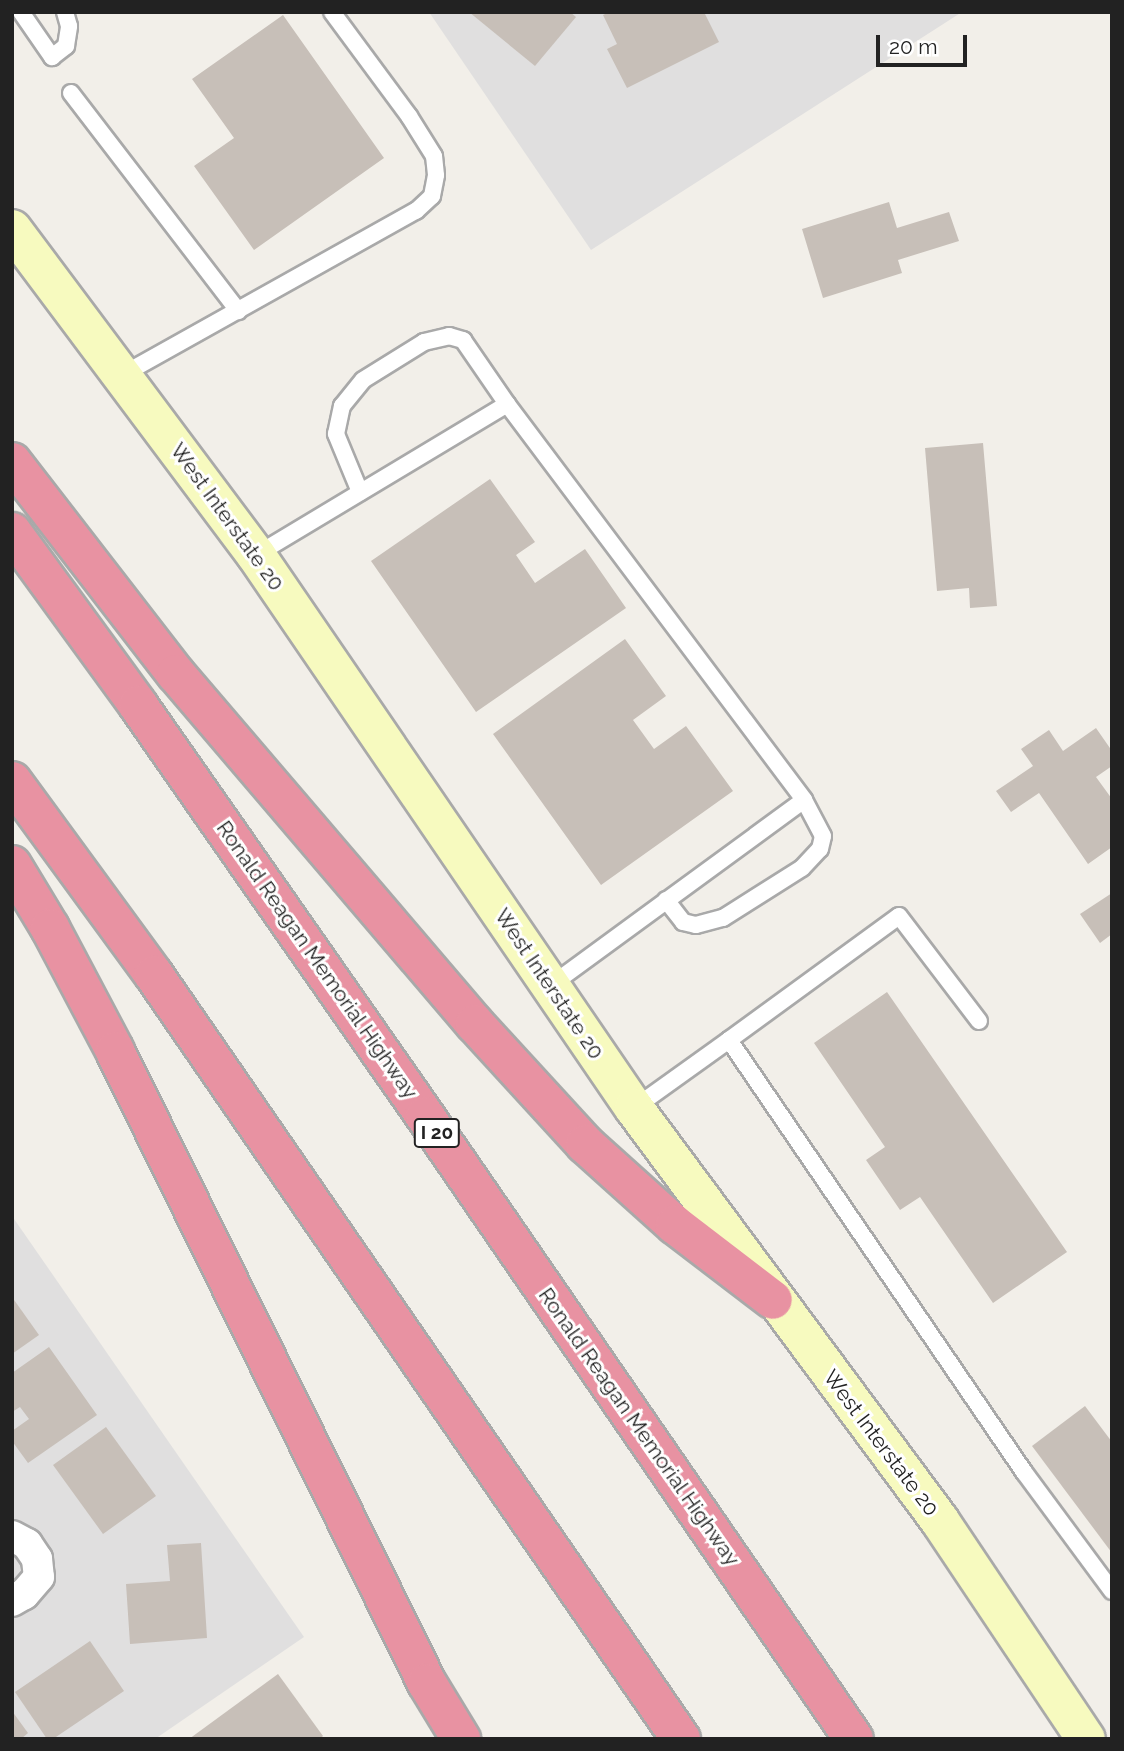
<!DOCTYPE html>
<html>
<head>
<meta charset="utf-8">
<style>
	body { margin:0 }
	#map { position:relative; width:1124px; height:1751px; overflow:hidden; background:#f2efe9; font-family:Raleway,sans-serif }
	div>[style] { position:absolute }
	[style*='--x'] { left:calc(var(--x)*1px); top:calc(var(--y)*1px); width:calc(var(--w)*1px); rotate:calc(var(--a)*1deg) }
	.residential>* { inset:0; background:#e0dfdf }
	.building>* { inset:0; background:#c7bfb8 }
	.roads { filter:drop-shadow(2px 0 #a9a9a9) drop-shadow(-2px 0 #a9a9a9) drop-shadow(0 2px #a9a9a9) drop-shadow(0 -2px #a9a9a9) }
	.service>* { height:16px; margin:-8px; padding:0 8px; transform-origin:8px; border-radius:8px; background:#fff }
	.minor>* { height:30px; margin:-15px; padding:0 15px; transform-origin:15px; border-radius:15px; background:#fff }
	.secondary>* { height:38px; margin:-19px; padding:0 19px; transform-origin:19px; border-radius:19px; background:#f7fabf }
	.motorway>* { height:38px; margin:-19px; padding:0 19px; transform-origin:19px; border-radius:19px; background:#e892a2 }
	span { translate:-50% -50%; white-space:nowrap; text-align:center; line-height:1.15; -webkit-text-stroke:6px #fff; paint-order:stroke }
	.shield-label span { padding:2px 5px; background:#fff; border:2px solid; border-radius:5px; -webkit-text-stroke-width:0 }
	.shield-label { font-size:19px; color:#222; font-weight:700 }
	.street-label { font-size:21px; color:#222 }
	.frame { position:absolute; inset:0; border:14px solid #222; pointer-events:none }
	.scale { position:absolute; left:876px; top:35px; width:91px; height:32px; box-sizing:border-box; border:4px solid #222; border-top:0; padding-left:9px; font-size:21px; line-height:24px; white-space:nowrap; color:#222; -webkit-text-stroke:5px #fff; paint-order:stroke }
</style>
</head>
<body>
<div id="map">
	<div class="residential">
		<i style="clip-path:polygon(429px 12px,962px 12px,591px 250px)"></i>
		<i style="clip-path:polygon(12px 1216px,304px 1637px,155px 1739px,12px 1739px)"></i>
	</div>
	<div class="building">
		<i style="clip-path:polygon(469px 12px,570px 12px,576px 17px,535px 66px)"></i>
		<i style="clip-path:polygon(609px 12px,704px 12px,719px 42px,627px 88px,607px 49px,617px 44px,603px 15px)"></i>
		<i style="clip-path:polygon(283px 15px,384px 158px,254px 250px,194px 166px,234px 138px,192px 79px)"></i>
		<i style="clip-path:polygon(889px 202px,897px 228px,949px 212px,959px 241px,898px 260px,902px 273px,823px 298px,802px 229px)"></i>
		<i style="clip-path:polygon(983px 443px,997px 606px,970px 608px,969px 588px,937px 591px,925px 448px)"></i>
		<i style="clip-path:polygon(490px 479px,535px 542px,516px 555px,535px 583px,585px 549px,626px 608px,476px 712px,371px 561px)"></i>
		<i style="clip-path:polygon(625px 639px,666px 696px,633px 720px,654px 749px,686px 726px,733px 791px,601px 885px,493px 734px)"></i>
		<i style="clip-path:polygon(1096px 728px,1112px 751px,1112px 766px,1096px 777px,1112px 799px,1112px 847px,1088px 864px,1039px 793px,1011px 812px,996px 791px,1033px 766px,1021px 749px,1049px 730px,1063px 751px)"></i>
		<i style="clip-path:polygon(1112px 893px,1112px 934px,1100px 943px,1080px 914px)"></i>
		<i style="clip-path:polygon(887px 992px,1067px 1252px,993px 1303px,920px 1197px,900px 1210px,866px 1160px,885px 1147px,814px 1043px)"></i>
		<i style="clip-path:polygon(12px 1297px,39px 1335px,12px 1354px)"></i>
		<i style="clip-path:polygon(49px 1347px,97px 1415px,28px 1463px,12px 1441px,12px 1431px,29px 1419px,20px 1407px,12px 1412px,12px 1373px)"></i>
		<i style="clip-path:polygon(1085px 1406px,1112px 1442px,1112px 1553px,1032px 1446px)"></i>
		<i style="clip-path:polygon(106px 1427px,156px 1496px,103px 1534px,53px 1465px)"></i>
		<i style="clip-path:polygon(201px 1543px,207px 1638px,130px 1644px,126px 1584px,170px 1581px,167px 1545px)"></i>
		<i style="clip-path:polygon(90px 1641px,124px 1691px,53px 1739px,47px 1739px,15px 1692px)"></i>
		<i style="clip-path:polygon(278px 1674px,323px 1736px,320px 1739px,189px 1739px)"></i>
		<i style="clip-path:polygon(12px 1711px,28px 1733px,21px 1739px,12px 1739px)"></i>
	</div>
	<div class="roads">
		<div class="service">
			<i style="--x:21;--y:12;--w:55;--a:55.4"></i>
			<i style="--x:52;--y:57;--w:18;--a:-38"></i>
			<i style="--x:66;--y:46;--w:20;--a:-81"></i>
			<i style="--x:69;--y:26;--w:15;--a:-106"></i>
			<i style="--x:71;--y:93;--w:275;--a:52.5"></i>
			<i style="--x:122;--y:375;--w:337;--a:-29.2"></i>
			<i style="--x:416;--y:211;--w:22;--a:-43"></i>
			<i style="--x:432;--y:196;--w:21;--a:-79"></i>
			<i style="--x:436;--y:175;--w:19;--a:-96"></i>
			<i style="--x:434;--y:156;--w:47;--a:-122"></i>
			<i style="--x:409;--y:116;--w:129;--a:-126.5"></i>
			<i style="--x:360;--y:492;--w:63;--a:-112.5"></i>
			<i style="--x:336;--y:434;--w:29;--a:-78"></i>
			<i style="--x:342;--y:406;--w:33;--a:-51"></i>
			<i style="--x:363;--y:380;--w:72;--a:-31.9"></i>
			<i style="--x:424;--y:342;--w:26;--a:-13"></i>
			<i style="--x:449;--y:336;--w:15;--a:16"></i>
			<i style="--x:463;--y:340;--w:78;--a:55.5"></i>
			<i style="--x:256;--y:555;--w:293;--a:-31"></i>
			<i style="--x:507;--y:404;--w:495;--a:53.1"></i>
			<i style="--x:804;--y:800;--w:313;--a:143.8"></i>
			<i style="--x:666;--y:900;--w:28;--a:52"></i>
			<i style="--x:683;--y:922;--w:13;--a:13"></i>
			<i style="--x:696;--y:925;--w:28;--a:-15"></i>
			<i style="--x:723;--y:918;--w:93;--a:-32.3"></i>
			<i style="--x:802;--y:868;--w:26;--a:-47"></i>
			<i style="--x:820;--y:849;--w:13;--a:-77"></i>
			<i style="--x:823;--y:836;--w:41;--a:-117.8"></i>
			<i style="--x:729;--y:1040;--w:210;--a:-36.1"></i>
			<i style="--x:899;--y:916;--w:132;--a:52.7"></i>
			<i style="--x:634;--y:1108;--w:117;--a:-35.6"></i>
			<i style="--x:729;--y:1040;--w:523;--a:55.67"></i>
			<i style="--x:1024;--y:1472;--w:148;--a:53.5"></i>
		</div>
		<div class="minor">
			<i style="--x:12;--y:1536;--w:17;--a:28"></i>
			<i style="--x:27;--y:1544;--w:18;--a:56"></i>
			<i style="--x:37;--y:1559;--w:18;--a:84"></i>
			<i style="--x:39;--y:1577;--w:23;--a:131"></i>
			<i style="--x:24;--y:1594;--w:14;--a:150"></i>
		</div>
		<div class="secondary">
			<i style="--x:12;--y:229;--w:407;--a:53.2"></i>
			<i style="--x:256;--y:555;--w:670;--a:55.65"></i>
			<i style="--x:634;--y:1108;--w:514;--a:53.46"></i>
			<i style="--x:940;--y:1521;--w:262;--a:56.2"></i>
		</div>
		<div class="motorway">
			<i style="--x:12;--y:462;--w:268;--a:52.3"></i>
			<i style="--x:176;--y:674;--w:460;--a:49.5"></i>
			<i style="--x:475;--y:1024;--w:163;--a:47.5"></i>
			<i style="--x:585;--y:1144;--w:121;--a:42"></i>
			<i style="--x:675;--y:1225;--w:123;--a:37.4"></i>
			<i style="--x:12;--y:532;--w:214;--a:53.9"></i>
			<i style="--x:138;--y:705;--w:501;--a:55.07"></i>
			<i style="--x:425;--y:1116;--w:756;--a:55.45"></i>
			<i style="--x:12;--y:781;--w:240;--a:53.8"></i>
			<i style="--x:154;--y:975;--w:928;--a:55.4"></i>
			<i style="--x:12;--y:865;--w:74;--a:58.9"></i>
			<i style="--x:50;--y:928;--w:139;--a:62.1"></i>
			<i style="--x:115;--y:1051;--w:705;--a:63.73"></i>
			<i style="--x:427;--y:1683;--w:66;--a:58.7"></i>
		</div>
	</div>
	<div class="shield-label">
		<span style="left:437px;top:1133px">I 20</span>
	</div>
	<div class="street-label">
		<span style="left:227px;top:517px;rotate:54deg">West Interstate 20</span>
		<span style="left:317px;top:960px;rotate:55deg">Ronald Reagan Memorial Highway</span>
		<span style="left:549px;top:984px;rotate:56deg">West Interstate 20</span>
		<span style="left:639px;top:1427px;rotate:55deg">Ronald Reagan Memorial Highway</span>
		<span style="left:881px;top:1443px;rotate:53deg">West Interstate 20</span>
	</div>
	<div class="frame"></div>
	<div class="scale">20 m</div>
</div>
</body>
</html>
